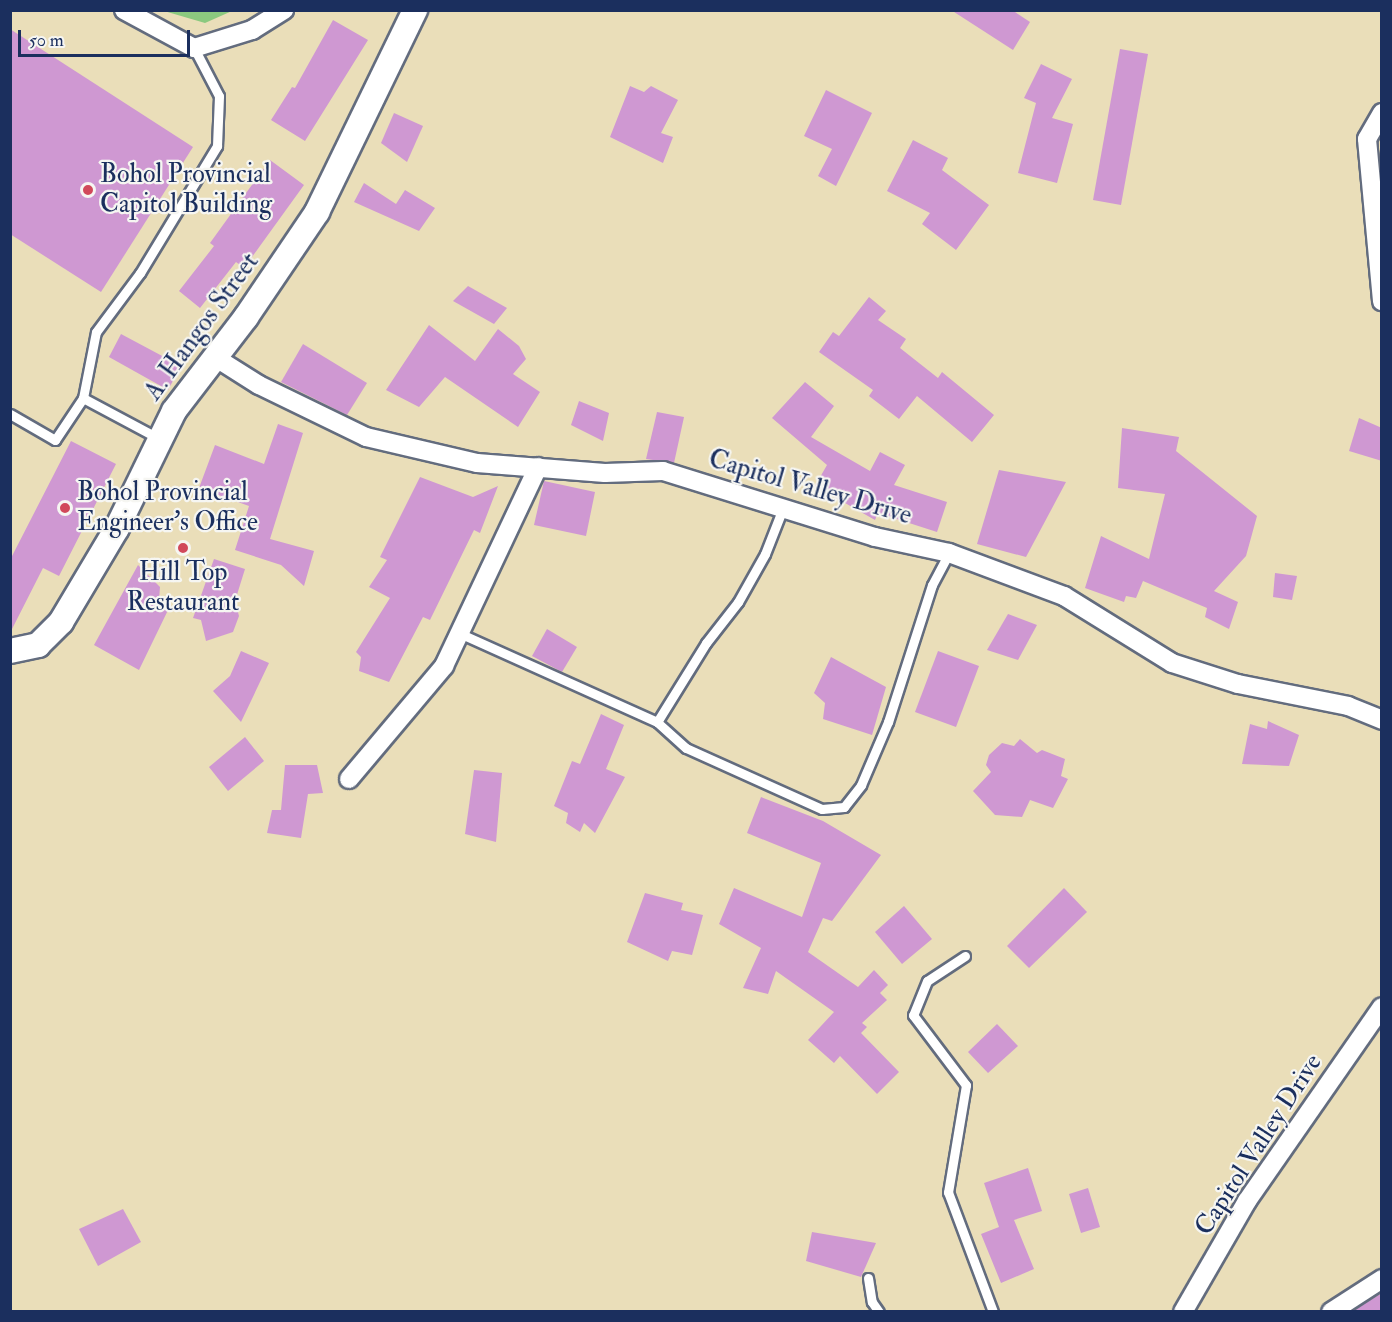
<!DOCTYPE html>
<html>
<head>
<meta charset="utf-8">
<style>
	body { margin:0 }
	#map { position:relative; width:1392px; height:1322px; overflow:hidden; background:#eadeb9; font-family:"IM FELL Double Pica",serif }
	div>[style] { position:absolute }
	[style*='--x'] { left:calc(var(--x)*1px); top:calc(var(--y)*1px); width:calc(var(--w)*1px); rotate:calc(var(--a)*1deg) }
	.green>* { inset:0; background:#8bc97f }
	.building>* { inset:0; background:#cf98d2 }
	.roads { filter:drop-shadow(2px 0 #636c7e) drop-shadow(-2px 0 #636c7e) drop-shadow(0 2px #636c7e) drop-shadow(0 -2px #636c7e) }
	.service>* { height:9px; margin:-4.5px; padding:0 4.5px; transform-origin:4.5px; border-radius:4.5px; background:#fff }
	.minor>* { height:18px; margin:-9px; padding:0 9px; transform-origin:9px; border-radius:9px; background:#fff }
	.tertiary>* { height:24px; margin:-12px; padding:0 12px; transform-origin:12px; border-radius:12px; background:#fff }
	.dots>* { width:16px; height:16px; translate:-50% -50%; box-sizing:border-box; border:3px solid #f6f6f2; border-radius:50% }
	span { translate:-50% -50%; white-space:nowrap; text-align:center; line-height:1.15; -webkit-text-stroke:4.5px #f6f6f2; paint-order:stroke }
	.poi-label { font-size:26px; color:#1b2f5e }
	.left { translate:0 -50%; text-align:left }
	.street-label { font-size:26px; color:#1b2f5e }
	.frame { position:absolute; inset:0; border:12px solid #1b2f5e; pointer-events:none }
	.scale { position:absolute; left:18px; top:30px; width:172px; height:27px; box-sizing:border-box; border:3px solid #1b2f5e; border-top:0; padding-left:8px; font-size:18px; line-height:21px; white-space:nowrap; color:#1b2f5e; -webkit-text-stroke:4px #f6f6f2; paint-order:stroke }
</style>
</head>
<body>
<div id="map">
	<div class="green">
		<i style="clip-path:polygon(164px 11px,232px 11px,205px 23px)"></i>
	</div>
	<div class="building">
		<i style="clip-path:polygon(951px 10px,1012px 10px,1030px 22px,1013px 50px)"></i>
		<i style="clip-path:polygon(333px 20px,368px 40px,305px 141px,271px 120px,292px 87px,295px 88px)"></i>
		<i style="clip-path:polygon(10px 29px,193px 147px,101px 292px,10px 234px)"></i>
		<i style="clip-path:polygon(1120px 49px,1148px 54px,1121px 205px,1093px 200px)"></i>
		<i style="clip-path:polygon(1041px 64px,1072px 79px,1052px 118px,1073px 124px,1057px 183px,1018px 173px,1036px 103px,1024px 98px)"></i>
		<i style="clip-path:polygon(630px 86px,644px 92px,651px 86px,678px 100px,661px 133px,673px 137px,663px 163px,610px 137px)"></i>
		<i style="clip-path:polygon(826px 90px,872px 113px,836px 186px,818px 176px,832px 149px,804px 136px)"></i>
		<i style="clip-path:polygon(394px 113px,423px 126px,407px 162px,381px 143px)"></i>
		<i style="clip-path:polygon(913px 140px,948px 158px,942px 170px,989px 205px,956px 250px,922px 224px,930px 213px,887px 191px)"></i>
		<i style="clip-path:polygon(270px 160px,304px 185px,244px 268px,236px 262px,200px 308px,179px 291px,214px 246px,210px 243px)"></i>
		<i style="clip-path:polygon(364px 183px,396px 204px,405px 190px,435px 208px,419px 231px,354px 202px)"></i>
		<i style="clip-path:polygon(468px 286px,507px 308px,494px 324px,453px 301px)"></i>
		<i style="clip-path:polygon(869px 297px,886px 311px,878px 320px,906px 339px,900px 348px,938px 378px,942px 372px,994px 415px,972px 442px,917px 396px,899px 419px,869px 396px,873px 390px,819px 352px,833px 332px,839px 336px)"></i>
		<i style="clip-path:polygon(429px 325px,475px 361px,498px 329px,519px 346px,526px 359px,513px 374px,540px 392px,518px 427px,445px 377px,419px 407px,386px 390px)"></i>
		<i style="clip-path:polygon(121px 334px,181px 366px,168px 390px,109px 357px)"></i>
		<i style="clip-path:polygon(303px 344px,367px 383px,347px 415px,281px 382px)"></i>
		<i style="clip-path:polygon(805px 382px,834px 406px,811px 437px,870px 471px,880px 452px,905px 465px,894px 485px,947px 502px,937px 532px,878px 513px,875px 520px,815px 486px,827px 465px,772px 418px)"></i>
		<i style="clip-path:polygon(579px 401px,609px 413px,603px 441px,571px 425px)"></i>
		<i style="clip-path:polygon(657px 412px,684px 417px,674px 463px,646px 459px)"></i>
		<i style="clip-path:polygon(1359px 418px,1382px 428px,1382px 461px,1349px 451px)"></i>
		<i style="clip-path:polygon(278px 424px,303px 433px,270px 539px,314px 551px,304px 586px,281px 565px,235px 550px,249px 506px,199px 488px,215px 445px,264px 464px)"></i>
		<i style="clip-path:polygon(1122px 428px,1179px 437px,1176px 451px,1257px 516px,1246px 556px,1214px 591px,1238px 602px,1229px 629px,1205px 617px,1207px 608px,1143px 581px,1136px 598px,1126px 596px,1124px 602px,1085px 588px,1101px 536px,1149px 559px,1165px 494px,1118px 488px)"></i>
		<i style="clip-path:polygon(71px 441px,116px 464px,59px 576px,43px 568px,10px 633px,10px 560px)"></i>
		<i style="clip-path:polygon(999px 470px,1066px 482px,1026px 557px,977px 544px)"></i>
		<i style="clip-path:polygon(420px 477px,473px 497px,498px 486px,480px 533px,474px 530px,430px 620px,423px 617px,389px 682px,359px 671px,361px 657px,356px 652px,390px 598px,369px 587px,387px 560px,380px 557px)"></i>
		<i style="clip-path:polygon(544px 481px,595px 492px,586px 536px,534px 525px)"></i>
		<i style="clip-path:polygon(214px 559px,245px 569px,235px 601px,239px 616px,233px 632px,206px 641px,201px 620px,193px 618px)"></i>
		<i style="clip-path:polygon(138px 565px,160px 587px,159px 600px,170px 606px,139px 670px,94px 645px)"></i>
		<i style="clip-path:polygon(1275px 573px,1297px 576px,1292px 600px,1273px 597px)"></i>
		<i style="clip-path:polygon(1008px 614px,1037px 625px,1018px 660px,987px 650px)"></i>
		<i style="clip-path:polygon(547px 629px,577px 647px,562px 672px,532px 656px)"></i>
		<i style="clip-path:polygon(241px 651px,269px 663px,241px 722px,213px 691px,230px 676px)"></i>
		<i style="clip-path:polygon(938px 651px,979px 666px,956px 727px,915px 712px)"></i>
		<i style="clip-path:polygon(831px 657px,886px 687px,872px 735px,823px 719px,825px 703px,814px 693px)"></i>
		<i style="clip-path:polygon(601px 714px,624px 725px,606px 769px,625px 777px,595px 833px,584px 823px,580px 832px,566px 823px,568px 813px,554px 806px,572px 761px,580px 764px)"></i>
		<i style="clip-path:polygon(1268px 721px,1299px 735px,1289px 766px,1242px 764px,1250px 724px,1267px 729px)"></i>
		<i style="clip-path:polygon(245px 737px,264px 761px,228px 791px,209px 767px)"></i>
		<i style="clip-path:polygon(1020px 739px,1037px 753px,1042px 750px,1065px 759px,1061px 776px,1068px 779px,1053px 808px,1030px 800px,1022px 817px,995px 815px,973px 791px,991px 772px,986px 765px,989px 755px,1002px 743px,1014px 746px)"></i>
		<i style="clip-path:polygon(285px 765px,317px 765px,323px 793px,308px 794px,301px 838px,267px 833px,272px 810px,281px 810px)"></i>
		<i style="clip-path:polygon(474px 770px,502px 773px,496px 842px,465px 834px)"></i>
		<i style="clip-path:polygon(761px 797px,823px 821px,881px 855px,832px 921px,823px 918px,808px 952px,858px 987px,874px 970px,888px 985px,880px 993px,887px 1000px,862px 1023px,867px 1027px,861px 1033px,899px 1072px,877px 1094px,840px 1056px,834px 1063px,808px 1040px,834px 1012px,776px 971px,768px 994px,743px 988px,761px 948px,719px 924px,734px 888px,802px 917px,821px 863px,747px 833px)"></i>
		<i style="clip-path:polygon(1064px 888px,1087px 912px,1029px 968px,1007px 946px)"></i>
		<i style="clip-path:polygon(645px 893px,683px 903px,681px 910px,703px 915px,692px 955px,672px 951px,668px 961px,627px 942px)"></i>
		<i style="clip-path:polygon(904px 906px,932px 939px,902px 964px,875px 932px)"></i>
		<i style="clip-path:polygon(997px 1024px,1018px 1046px,988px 1073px,968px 1052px)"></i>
		<i style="clip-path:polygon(1028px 1168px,1042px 1211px,1014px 1220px,1034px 1269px,1001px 1283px,981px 1234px,999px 1227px,984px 1183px)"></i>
		<i style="clip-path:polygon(1088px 1188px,1100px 1227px,1081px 1233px,1069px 1194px)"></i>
		<i style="clip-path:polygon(123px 1209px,141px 1242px,98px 1266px,79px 1229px)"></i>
		<i style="clip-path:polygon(812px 1232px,876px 1243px,861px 1277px,806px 1261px)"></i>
		<i style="clip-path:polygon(1382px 1293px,1382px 1311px,1352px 1311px)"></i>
	</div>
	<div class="roads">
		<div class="service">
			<i style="--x:83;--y:398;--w:67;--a:-78.9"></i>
			<i style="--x:96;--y:332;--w:74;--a:-53.3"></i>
			<i style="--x:140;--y:273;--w:149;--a:-58.8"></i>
			<i style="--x:217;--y:146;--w:50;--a:-87.7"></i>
			<i style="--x:219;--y:96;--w:54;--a:-117.5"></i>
			<i style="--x:10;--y:414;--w:52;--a:30"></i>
			<i style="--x:55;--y:440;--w:50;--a:-56.3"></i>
			<i style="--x:83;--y:398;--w:85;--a:28.1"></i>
			<i style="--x:783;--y:508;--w:49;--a:111.4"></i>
			<i style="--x:765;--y:554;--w:55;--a:119.4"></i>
			<i style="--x:738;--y:602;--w:52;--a:128"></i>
			<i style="--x:706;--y:643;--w:93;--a:121.8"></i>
			<i style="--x:657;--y:722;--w:39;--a:42"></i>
			<i style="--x:686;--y:748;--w:149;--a:24.2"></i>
			<i style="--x:822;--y:809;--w:22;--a:-5"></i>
			<i style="--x:844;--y:807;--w:28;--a:-52"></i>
			<i style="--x:861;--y:785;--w:69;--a:-66.8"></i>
			<i style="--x:888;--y:722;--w:144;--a:-72.2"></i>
			<i style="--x:932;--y:585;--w:36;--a:-62"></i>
			<i style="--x:459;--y:633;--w:217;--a:24.2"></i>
			<i style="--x:965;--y:956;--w:45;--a:146.7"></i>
			<i style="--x:927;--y:981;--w:37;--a:112"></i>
			<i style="--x:913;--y:1015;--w:88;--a:52.9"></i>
			<i style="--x:966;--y:1085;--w:109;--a:99.5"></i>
			<i style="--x:948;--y:1192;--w:128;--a:69.4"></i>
			<i style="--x:868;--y:1278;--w:24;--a:81"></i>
			<i style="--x:872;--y:1302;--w:12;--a:55"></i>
		</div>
		<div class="minor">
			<i style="--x:124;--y:10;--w:80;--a:28.5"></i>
			<i style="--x:194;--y:48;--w:61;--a:-17.2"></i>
			<i style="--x:252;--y:30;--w:38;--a:-32"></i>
			<i style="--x:1382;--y:113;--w:30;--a:120"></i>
			<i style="--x:1367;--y:139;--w:163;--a:84.7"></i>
			<i style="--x:213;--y:356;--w:54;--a:32.2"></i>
			<i style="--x:259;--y:385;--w:119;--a:25.9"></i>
			<i style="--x:366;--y:437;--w:114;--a:13.2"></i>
			<i style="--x:477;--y:463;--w:128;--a:4.5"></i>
			<i style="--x:605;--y:473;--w:58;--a:-2"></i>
			<i style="--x:663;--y:471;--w:222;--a:17.3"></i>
			<i style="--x:875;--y:537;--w:76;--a:12.2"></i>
			<i style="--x:949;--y:553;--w:123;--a:20.5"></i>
			<i style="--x:1064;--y:596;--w:127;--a:31.8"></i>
			<i style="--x:1172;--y:663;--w:69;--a:17.7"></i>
			<i style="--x:1238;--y:684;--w:112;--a:11.3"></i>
			<i style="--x:1348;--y:706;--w:37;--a:22"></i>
			<i style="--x:349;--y:779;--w:148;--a:-49.9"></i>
			<i style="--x:444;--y:666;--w:220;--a:-64.7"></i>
			<i style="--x:1183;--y:1312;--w:128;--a:-60"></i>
			<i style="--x:1247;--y:1201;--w:236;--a:-55.2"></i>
			<i style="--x:1331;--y:1312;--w:61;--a:-32.9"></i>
		</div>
		<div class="tertiary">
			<i style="--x:10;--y:651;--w:29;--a:-12"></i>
			<i style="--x:38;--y:645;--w:33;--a:-45"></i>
			<i style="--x:61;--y:622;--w:109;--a:-59.2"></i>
			<i style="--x:117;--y:528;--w:130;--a:-64"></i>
			<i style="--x:174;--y:411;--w:118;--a:-52.5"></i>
			<i style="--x:246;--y:317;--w:127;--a:-55.9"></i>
			<i style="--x:317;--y:212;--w:225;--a:-64.1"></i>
		</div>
	</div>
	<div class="dots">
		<i style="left:88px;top:190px;background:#d1495b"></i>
		<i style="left:65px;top:508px;background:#d1495b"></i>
		<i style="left:183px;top:548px;background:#d1495b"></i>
	</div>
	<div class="poi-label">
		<span class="left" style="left:100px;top:190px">Bohol Provincial<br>Capitol Building</span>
		<span class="left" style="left:77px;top:508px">Bohol Provincial<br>Engineer's Office</span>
		<span style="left:183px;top:588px">Hill Top<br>Restaurant</span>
	</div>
	<div class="street-label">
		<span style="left:202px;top:327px;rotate:-54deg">A. Hangos Street</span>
		<span style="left:810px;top:488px;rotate:16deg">Capitol Valley Drive</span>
		<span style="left:1259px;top:1145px;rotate:-57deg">Capitol Valley Drive</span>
	</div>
	<div class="frame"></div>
	<div class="scale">50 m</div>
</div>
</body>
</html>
